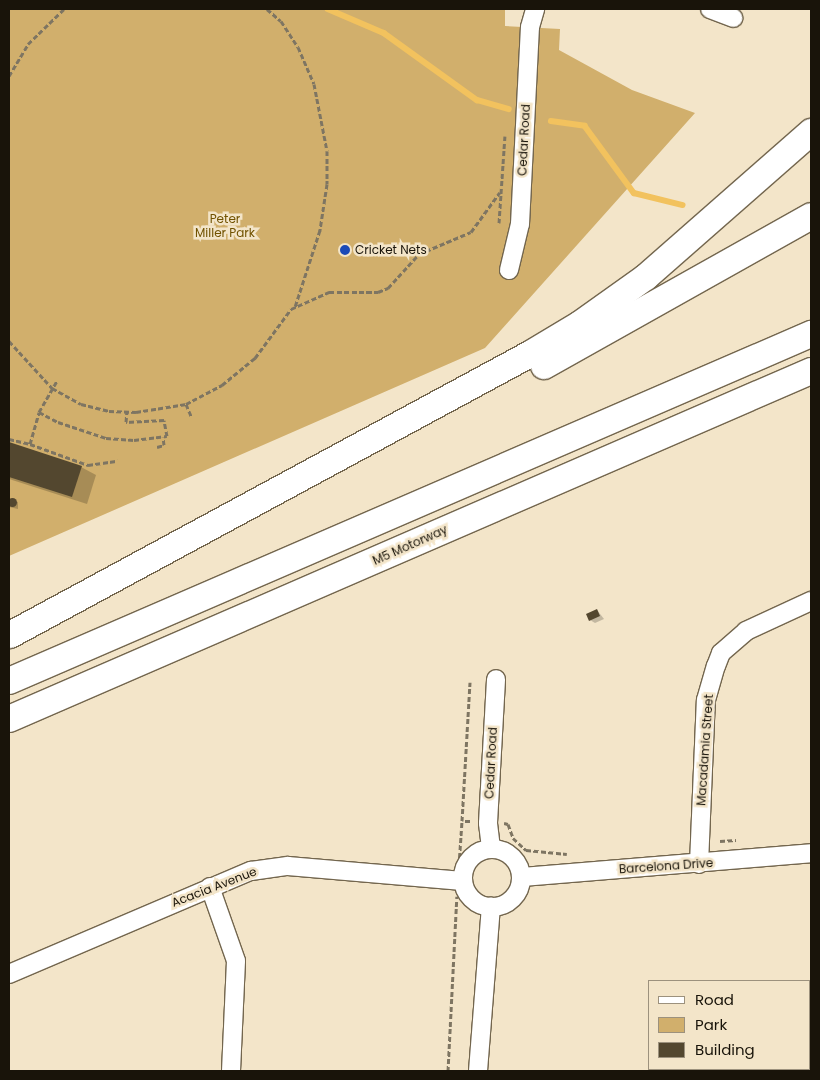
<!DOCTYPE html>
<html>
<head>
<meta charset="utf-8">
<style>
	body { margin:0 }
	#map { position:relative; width:820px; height:1080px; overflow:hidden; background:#f3e5c9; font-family:Poppins,sans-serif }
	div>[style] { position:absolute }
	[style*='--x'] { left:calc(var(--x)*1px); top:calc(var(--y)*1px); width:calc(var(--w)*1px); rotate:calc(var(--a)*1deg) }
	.green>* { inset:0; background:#d1af6c }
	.shadow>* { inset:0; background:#0003 }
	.stream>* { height:5.5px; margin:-2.75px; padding:0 2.75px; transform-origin:2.75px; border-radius:2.75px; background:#f2c25e }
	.building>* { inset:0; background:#53472f }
	.round { border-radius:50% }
	.path>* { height:3px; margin-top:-1.5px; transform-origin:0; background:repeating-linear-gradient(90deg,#7e7562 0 5px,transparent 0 7.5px) }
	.roads { filter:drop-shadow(1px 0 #73664e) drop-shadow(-1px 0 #73664e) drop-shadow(0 1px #73664e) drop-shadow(0 -1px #73664e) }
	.minor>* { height:18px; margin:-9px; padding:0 9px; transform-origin:9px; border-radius:9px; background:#fff }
	.minor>.ring { margin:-9px; padding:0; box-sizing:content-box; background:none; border:18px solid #fff; border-radius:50% }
	.highway>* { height:26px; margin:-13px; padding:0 13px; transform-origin:13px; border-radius:13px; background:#fff }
	.dots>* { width:14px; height:14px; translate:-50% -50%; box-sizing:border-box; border:2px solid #f3e5c9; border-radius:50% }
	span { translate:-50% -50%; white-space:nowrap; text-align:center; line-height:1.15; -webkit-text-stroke:5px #f3e5c9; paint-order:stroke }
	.street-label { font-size:12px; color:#19140a }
	.park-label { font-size:12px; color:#715200 }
	.poi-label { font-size:12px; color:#19140a }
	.left { translate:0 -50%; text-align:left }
	.frame { position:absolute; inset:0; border:10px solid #19140a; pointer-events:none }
	.legend { position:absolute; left:648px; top:980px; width:162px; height:90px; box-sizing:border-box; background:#f3e5c9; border:1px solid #9c917d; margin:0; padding:6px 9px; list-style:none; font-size:15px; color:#19140a }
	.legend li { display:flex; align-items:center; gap:10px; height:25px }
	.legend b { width:25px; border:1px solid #9c917d }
</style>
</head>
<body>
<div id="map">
	<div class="green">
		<i style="clip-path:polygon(9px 9px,505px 9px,505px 26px,560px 29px,559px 50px,632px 90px,695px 113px,485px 348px,9px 556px)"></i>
	</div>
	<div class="shadow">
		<i style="clip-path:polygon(9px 443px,81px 467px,96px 475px,87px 504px,9px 479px)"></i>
		<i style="clip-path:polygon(9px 499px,18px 502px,18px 509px,9px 507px)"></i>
		<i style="clip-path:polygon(597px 610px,604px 619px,595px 623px,590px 620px)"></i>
	</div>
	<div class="stream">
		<i style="--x:328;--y:9;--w:61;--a:23.2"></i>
		<i style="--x:384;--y:33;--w:115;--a:35.8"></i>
		<i style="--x:477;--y:100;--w:33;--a:16"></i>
		<i style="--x:551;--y:121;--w:34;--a:8"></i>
		<i style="--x:585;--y:126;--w:83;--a:53.8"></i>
		<i style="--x:634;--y:193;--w:50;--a:13.8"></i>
	</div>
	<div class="building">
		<i style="clip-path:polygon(9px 442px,82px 466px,72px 497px,9px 477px)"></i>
		<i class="round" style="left:7.5px;top:497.5px;width:9px;height:9px"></i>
		<i style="clip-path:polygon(597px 609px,600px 616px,589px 621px,586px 614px)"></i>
	</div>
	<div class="path">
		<i style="--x:267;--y:9;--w:18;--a:41"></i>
		<i style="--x:281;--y:21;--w:31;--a:57"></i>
		<i style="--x:298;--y:47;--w:40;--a:66.6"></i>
		<i style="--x:314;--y:84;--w:68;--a:79"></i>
		<i style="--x:327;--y:151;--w:33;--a:90"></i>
		<i style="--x:327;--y:184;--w:47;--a:98.7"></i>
		<i style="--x:320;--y:230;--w:81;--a:108"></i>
		<i style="--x:9;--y:76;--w:37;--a:-59"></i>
		<i style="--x:28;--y:44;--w:50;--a:-44.2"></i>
		<i style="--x:499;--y:223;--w:87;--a:-86.1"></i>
		<i style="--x:9;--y:341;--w:64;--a:47.5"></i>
		<i style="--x:52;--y:388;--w:33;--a:29"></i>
		<i style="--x:81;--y:404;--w:29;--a:14"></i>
		<i style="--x:109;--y:411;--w:27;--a:2"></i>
		<i style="--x:136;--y:412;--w:51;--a:-9.1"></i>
		<i style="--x:186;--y:404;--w:41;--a:-27.8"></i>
		<i style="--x:222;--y:385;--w:43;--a:-39.3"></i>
		<i style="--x:255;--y:358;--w:61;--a:-53.7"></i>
		<i style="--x:291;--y:309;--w:42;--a:-24.1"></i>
		<i style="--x:329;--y:292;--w:49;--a:0"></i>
		<i style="--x:378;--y:292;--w:11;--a:-22"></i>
		<i style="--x:388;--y:288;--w:46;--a:-47.6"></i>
		<i style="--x:419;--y:254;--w:56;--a:-22.9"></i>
		<i style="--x:471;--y:232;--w:49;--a:-54.1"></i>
		<i style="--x:186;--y:404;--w:13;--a:67"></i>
		<i style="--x:39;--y:412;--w:36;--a:-60"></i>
		<i style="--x:9;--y:439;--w:22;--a:13"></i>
		<i style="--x:30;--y:444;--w:33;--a:-74"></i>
		<i style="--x:39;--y:412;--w:21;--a:28"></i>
		<i style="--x:58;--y:422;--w:51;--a:18.4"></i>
		<i style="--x:106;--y:438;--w:28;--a:4"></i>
		<i style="--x:134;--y:440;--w:33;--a:-7"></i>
		<i style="--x:167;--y:436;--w:16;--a:-101"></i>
		<i style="--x:164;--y:420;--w:38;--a:177"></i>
		<i style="--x:126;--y:422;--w:11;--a:-85"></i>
		<i style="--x:30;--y:444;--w:62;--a:19.9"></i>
		<i style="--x:88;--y:465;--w:30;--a:-8"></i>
		<i style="--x:157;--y:447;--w:7;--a:-16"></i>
		<i style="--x:164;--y:445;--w:8;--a:-97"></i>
		<i style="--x:470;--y:821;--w:8;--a:180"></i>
		<i style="--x:462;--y:821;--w:139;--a:-86.7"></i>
		<i style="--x:504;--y:823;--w:4;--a:14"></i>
		<i style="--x:508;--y:824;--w:15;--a:70"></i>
		<i style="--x:513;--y:838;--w:18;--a:43"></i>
		<i style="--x:526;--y:850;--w:41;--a:5.6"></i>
		<i style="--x:720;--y:841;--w:16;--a:-4"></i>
		<i style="--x:459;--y:865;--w:44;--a:-86.1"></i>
		<i style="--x:448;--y:1071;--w:175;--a:-87.1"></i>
	</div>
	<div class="roads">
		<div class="minor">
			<i style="--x:710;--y:9;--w:25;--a:21"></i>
			<i style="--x:509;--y:270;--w:47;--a:-76.6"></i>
			<i style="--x:520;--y:224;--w:197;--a:-87.1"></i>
			<i style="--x:530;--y:27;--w:19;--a:-74"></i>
			<i style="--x:491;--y:848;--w:25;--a:-97"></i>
			<i style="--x:488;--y:823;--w:144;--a:-86.8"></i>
			<i class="ring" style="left:463px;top:849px;width:40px;height:40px"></i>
			<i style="--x:699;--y:864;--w:164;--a:-87.6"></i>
			<i style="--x:706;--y:700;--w:35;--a:-74"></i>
			<i style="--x:716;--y:666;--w:14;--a:-69"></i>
			<i style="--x:721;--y:653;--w:33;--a:-41"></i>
			<i style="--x:746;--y:631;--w:72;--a:-24.8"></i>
			<i style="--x:522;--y:877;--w:290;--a:-4.7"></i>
			<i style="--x:210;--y:887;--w:78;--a:70.6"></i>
			<i style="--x:236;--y:961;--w:110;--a:92.6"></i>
			<i style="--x:9;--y:974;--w:263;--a:-23.1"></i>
			<i style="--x:251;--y:871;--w:37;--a:-8"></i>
			<i style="--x:288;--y:866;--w:175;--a:4.9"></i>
			<i style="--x:478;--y:1071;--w:165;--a:-85.5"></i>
		</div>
		<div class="highway">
			<i style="--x:544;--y:366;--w:306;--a:-29.3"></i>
			<i style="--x:10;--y:635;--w:593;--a:-28.38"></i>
			<i style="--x:532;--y:353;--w:56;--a:-31.1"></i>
			<i style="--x:580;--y:324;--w:81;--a:-35.5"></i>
			<i style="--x:646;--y:277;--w:220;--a:-41.3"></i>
			<i style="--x:9;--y:681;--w:874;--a:-23.4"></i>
			<i style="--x:9;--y:719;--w:874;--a:-23.46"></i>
		</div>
	</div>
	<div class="dots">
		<i style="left:345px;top:250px;background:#1b4ab7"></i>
	</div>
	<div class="street-label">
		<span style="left:524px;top:140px;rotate:-87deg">Cedar Road</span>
		<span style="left:410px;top:545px;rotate:-24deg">M5 Motorway</span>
		<span style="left:705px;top:750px;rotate:-86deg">Macadamia Street</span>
		<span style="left:491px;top:763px;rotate:-87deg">Cedar Road</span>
		<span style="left:666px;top:866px;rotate:-4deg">Barcelona Drive</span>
		<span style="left:214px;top:887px;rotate:-21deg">Acacia Avenue</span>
	</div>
	<div class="park-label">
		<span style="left:225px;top:226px">Peter<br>Miller Park</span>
	</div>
	<div class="poi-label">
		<span class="left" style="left:355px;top:250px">Cricket Nets</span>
	</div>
	<div class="frame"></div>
	<ul class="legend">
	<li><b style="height:6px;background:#fff"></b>Road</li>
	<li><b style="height:14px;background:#d1af6c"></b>Park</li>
	<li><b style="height:14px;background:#53472f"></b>Building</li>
	</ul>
</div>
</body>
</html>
